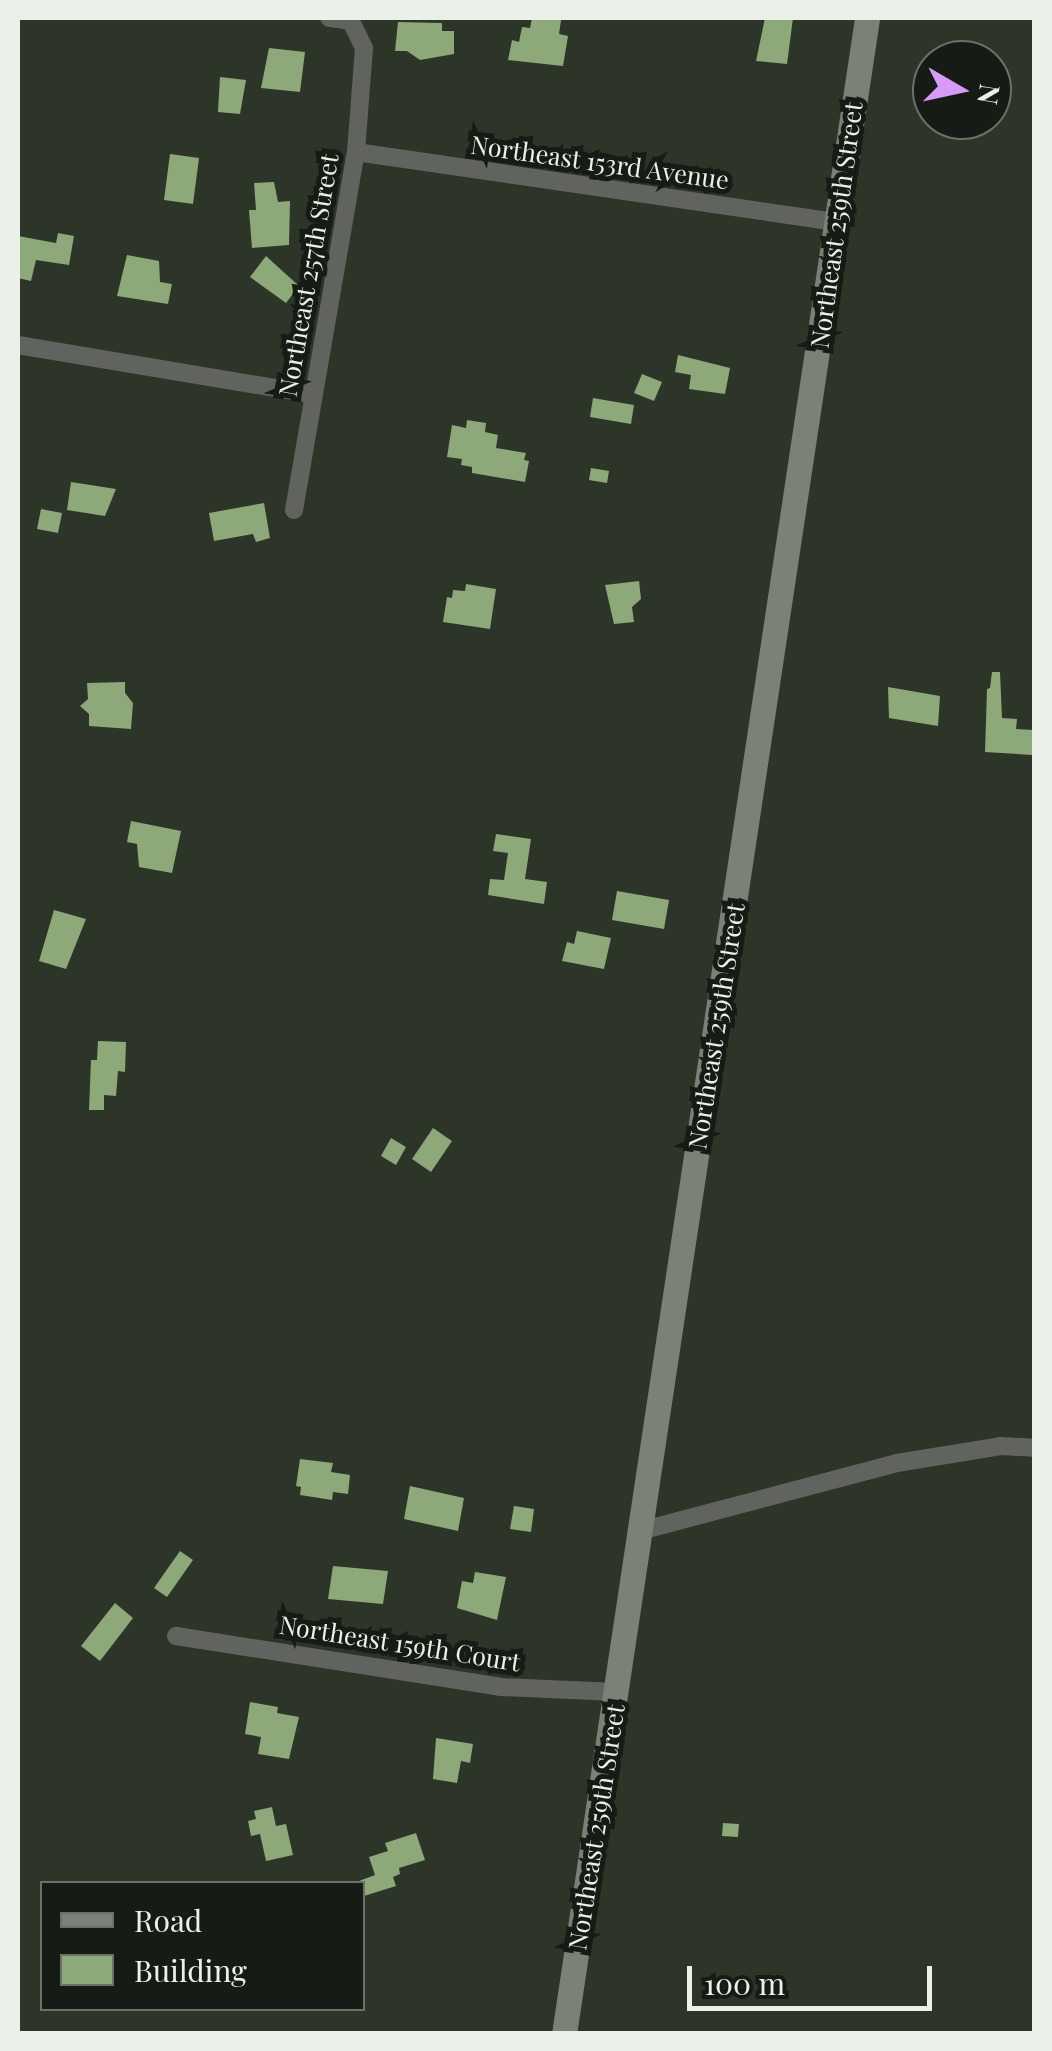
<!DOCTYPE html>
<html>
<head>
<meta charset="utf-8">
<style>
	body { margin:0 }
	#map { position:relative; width:1052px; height:2051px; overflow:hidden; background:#2d3428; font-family:"Playfair Display",serif }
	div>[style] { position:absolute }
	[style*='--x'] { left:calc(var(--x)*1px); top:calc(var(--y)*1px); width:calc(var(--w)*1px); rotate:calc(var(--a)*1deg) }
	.building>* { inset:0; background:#8da97a }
	.street>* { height:18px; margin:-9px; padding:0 9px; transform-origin:9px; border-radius:9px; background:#61645e }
	.secondary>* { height:25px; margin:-12.5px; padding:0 12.5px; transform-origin:12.5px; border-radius:12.5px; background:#7b8177 }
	span { translate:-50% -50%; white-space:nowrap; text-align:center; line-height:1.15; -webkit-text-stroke:10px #171b15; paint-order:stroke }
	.street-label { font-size:25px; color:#ebf0e8 }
	.frame { position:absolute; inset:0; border:20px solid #ebf0e8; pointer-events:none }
	.legend { position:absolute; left:40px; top:1881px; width:325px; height:130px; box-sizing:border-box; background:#171b15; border:2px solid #6c7069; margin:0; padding:12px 18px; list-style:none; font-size:30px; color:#ebf0e8 }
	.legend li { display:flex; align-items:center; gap:20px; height:50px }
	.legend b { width:50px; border:2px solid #6c7069 }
	.north { position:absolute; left:912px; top:40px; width:100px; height:100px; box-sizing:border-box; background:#171b15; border:2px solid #6c7069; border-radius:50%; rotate:99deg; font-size:28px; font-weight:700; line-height:40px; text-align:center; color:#ebf0e8 }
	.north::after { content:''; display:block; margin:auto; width:35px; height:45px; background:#d89af8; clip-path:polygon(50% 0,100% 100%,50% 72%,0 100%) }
	.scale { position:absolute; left:687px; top:1966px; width:245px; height:45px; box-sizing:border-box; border:5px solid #ebf0e8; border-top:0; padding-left:12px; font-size:30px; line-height:35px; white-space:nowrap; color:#ebf0e8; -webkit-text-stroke:8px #171b15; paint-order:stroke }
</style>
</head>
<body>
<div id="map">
	<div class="building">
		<i style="clip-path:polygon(532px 18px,561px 20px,559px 34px,568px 36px,563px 66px,508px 60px,512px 40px,519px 42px,522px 27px,530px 28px)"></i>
		<i style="clip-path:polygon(765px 18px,793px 18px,787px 64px,756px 61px)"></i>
		<i style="clip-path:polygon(398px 22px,442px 23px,442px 31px,454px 31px,454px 54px,420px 60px,407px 51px,395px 51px)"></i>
		<i style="clip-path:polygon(269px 48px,305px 52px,300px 92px,261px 88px)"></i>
		<i style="clip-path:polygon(220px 77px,246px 80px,240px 114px,218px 112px)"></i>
		<i style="clip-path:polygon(170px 154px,199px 158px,193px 204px,164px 200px)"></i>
		<i style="clip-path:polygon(274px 182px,278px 202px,290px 201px,289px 245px,252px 248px,249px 210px,256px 210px,254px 183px)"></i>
		<i style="clip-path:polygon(58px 233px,74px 236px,69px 265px,36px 260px,31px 281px,18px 278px,18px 236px,56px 243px)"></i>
		<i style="clip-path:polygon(127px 255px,159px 261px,160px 282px,172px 284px,168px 304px,117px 296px)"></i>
		<i style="clip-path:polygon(266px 256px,299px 286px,286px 303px,250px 277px)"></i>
		<i style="clip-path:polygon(678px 355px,730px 368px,725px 394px,689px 389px,691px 375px,675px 372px)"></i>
		<i style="clip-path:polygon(642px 374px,662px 382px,654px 401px,634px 393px)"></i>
		<i style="clip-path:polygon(593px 398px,634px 405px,631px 424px,590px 417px)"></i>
		<i style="clip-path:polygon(467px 420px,486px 423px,485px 432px,498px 435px,496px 448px,526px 453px,524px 460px,529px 461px,525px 482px,472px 473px,472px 467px,461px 465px,462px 459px,447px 457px,452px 425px,466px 428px)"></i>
		<i style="clip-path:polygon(591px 468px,609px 471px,607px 483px,589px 480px)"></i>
		<i style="clip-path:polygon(71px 482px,116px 489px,105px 516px,67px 510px)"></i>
		<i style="clip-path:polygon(264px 503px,270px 538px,256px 542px,253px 534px,214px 541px,209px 513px)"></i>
		<i style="clip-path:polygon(41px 509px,62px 513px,58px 533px,37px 529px)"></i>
		<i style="clip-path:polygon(639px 581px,641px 599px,632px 607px,634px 622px,614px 624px,605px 585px)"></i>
		<i style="clip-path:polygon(466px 584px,496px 589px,490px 629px,443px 622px,447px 597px,452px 598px,453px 590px,465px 591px)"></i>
		<i style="clip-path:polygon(992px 672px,1000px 672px,1002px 718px,1017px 719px,1016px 729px,1034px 730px,1032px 755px,985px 752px,987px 689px,990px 688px)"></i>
		<i style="clip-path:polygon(125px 682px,125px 693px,133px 703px,131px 729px,89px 726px,89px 714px,80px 706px,88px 699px,87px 683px)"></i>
		<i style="clip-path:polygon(888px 687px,940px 696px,938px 726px,889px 718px)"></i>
		<i style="clip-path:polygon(131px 821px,181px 831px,172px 873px,139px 867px,137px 844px,127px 842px)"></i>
		<i style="clip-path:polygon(496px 834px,531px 839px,525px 879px,547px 882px,544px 904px,488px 895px,490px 879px,504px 880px,508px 853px,493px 851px)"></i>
		<i style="clip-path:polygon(617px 891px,669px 900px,664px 929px,612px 920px)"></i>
		<i style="clip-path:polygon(54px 910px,86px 919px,66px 969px,39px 961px)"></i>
		<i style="clip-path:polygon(577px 931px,611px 938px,604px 969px,562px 961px,567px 942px,574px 944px)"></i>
		<i style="clip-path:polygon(98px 1041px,126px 1042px,125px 1072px,118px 1071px,116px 1096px,104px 1095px,104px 1110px,89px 1110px,91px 1060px,97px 1060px)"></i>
		<i style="clip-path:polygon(433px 1128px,452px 1141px,431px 1172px,412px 1159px)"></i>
		<i style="clip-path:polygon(391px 1138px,406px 1147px,396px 1165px,381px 1156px)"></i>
		<i style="clip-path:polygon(300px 1459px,333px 1463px,331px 1472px,350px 1475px,348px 1494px,333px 1492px,332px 1500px,300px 1495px,301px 1487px,296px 1486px)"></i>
		<i style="clip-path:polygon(410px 1486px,464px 1498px,458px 1531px,404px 1519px)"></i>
		<i style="clip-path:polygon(514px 1506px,534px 1509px,531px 1532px,510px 1529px)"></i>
		<i style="clip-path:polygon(180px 1551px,193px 1560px,167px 1597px,154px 1588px)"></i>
		<i style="clip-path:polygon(333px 1566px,388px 1571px,383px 1604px,328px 1599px)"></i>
		<i style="clip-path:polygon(475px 1572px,506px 1577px,497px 1620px,457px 1608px,462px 1581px,473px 1583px)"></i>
		<i style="clip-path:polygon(115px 1603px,133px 1618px,100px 1661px,81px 1646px)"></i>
		<i style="clip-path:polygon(250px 1702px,278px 1707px,277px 1713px,299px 1717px,289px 1759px,258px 1754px,261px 1737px,245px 1734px)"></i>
		<i style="clip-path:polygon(436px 1738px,473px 1744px,470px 1763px,461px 1761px,457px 1783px,433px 1779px)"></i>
		<i style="clip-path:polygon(272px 1807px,276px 1826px,286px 1824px,293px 1855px,266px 1861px,260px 1834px,251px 1836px,248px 1821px,256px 1819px,254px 1811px)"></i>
		<i style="clip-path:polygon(723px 1823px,739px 1824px,738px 1837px,722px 1836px)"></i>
		<i style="clip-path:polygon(416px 1833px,425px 1860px,399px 1868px,400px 1874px,393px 1877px,396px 1886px,364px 1896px,359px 1881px,375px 1875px,369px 1857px,388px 1851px,385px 1843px)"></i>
	</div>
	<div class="street">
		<i style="--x:356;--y:152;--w:485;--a:8.3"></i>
		<i style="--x:18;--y:345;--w:298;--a:9.5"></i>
		<i style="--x:294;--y:510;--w:363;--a:-80.2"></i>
		<i style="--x:356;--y:152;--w:104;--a:-85.6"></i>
		<i style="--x:364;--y:48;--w:30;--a:-116"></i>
		<i style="--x:351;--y:21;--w:22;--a:-172"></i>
		<i style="--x:640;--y:1531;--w:266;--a:-14.8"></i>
		<i style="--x:897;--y:1463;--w:105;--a:-9.3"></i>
		<i style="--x:1001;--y:1446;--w:33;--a:3"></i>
		<i style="--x:176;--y:1636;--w:328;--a:8.9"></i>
		<i style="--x:500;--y:1687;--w:116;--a:2.5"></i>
	</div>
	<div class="secondary">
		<i style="--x:564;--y:2034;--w:2039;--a:-81.45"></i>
	</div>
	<div class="street-label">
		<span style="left:600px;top:162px;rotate:8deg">Northeast 153rd Avenue</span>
		<span style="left:836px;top:225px;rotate:-82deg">Northeast 259th Street</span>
		<span style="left:308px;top:275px;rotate:-80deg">Northeast 257th Street</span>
		<span style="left:716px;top:1026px;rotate:-81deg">Northeast 259th Street</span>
		<span style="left:400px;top:1643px;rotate:9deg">Northeast 159th Court</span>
		<span style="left:596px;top:1827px;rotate:-81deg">Northeast 259th Street</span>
	</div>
	<div class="frame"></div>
	<ul class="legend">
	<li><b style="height:12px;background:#7b8177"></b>Road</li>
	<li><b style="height:28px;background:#8da97a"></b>Building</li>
	</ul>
	<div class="north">N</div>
	<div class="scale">100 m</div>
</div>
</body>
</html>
